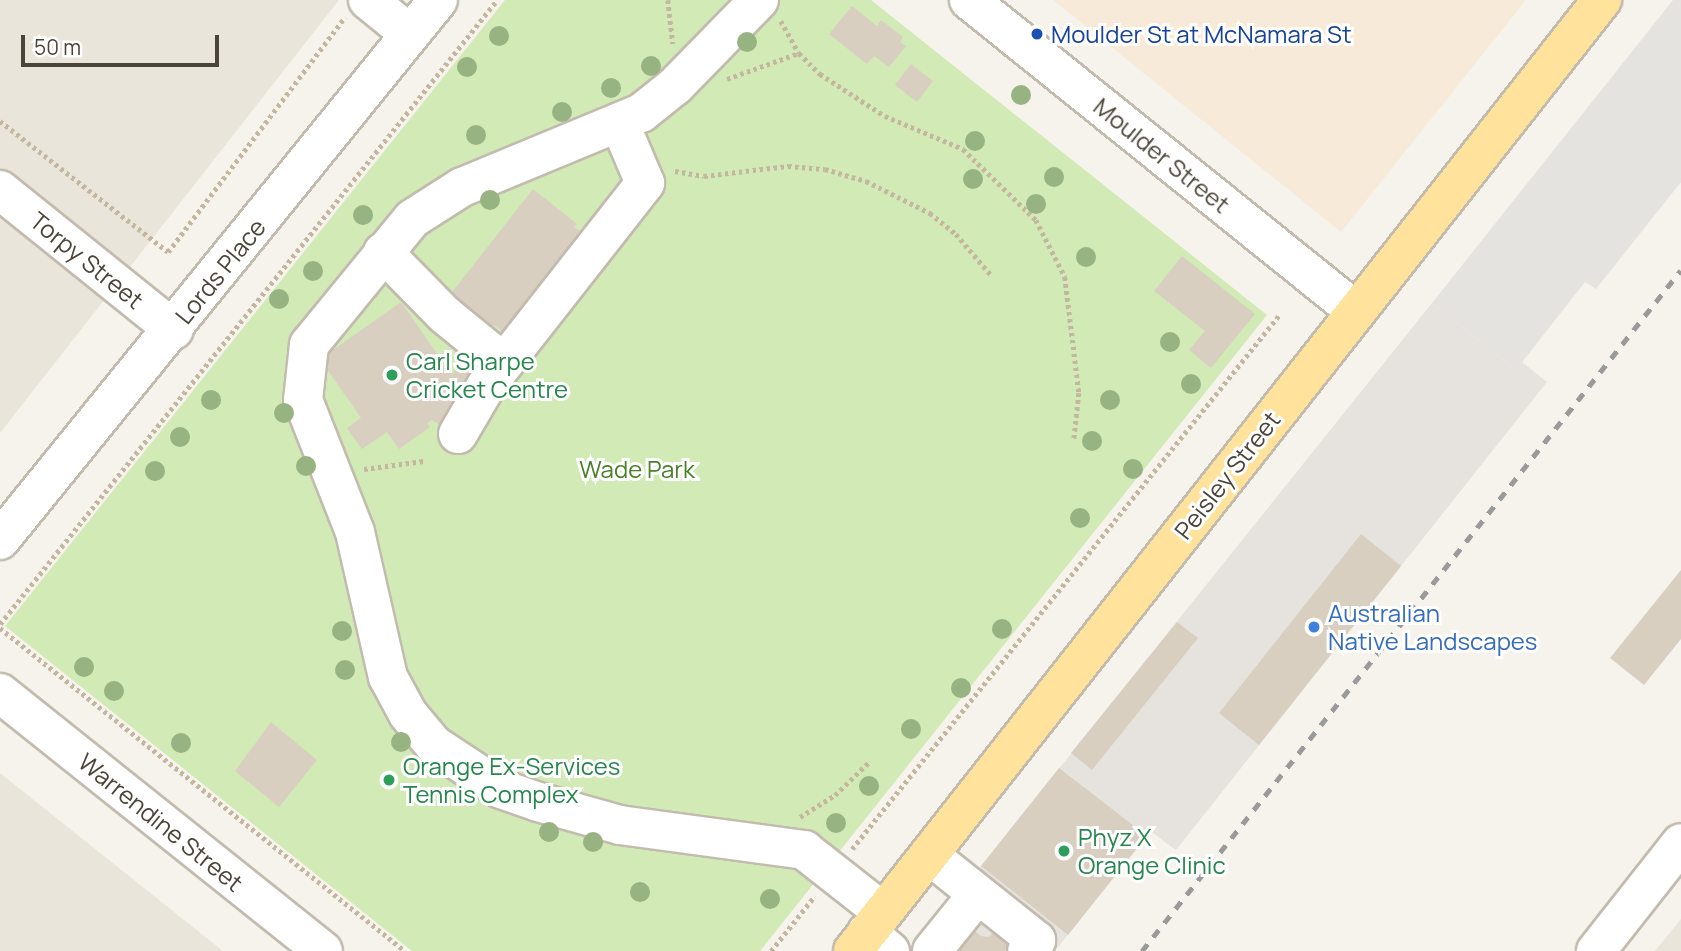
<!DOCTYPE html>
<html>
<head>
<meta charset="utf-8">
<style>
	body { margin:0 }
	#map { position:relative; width:1681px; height:951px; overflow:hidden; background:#f6f3ec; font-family:Manrope,sans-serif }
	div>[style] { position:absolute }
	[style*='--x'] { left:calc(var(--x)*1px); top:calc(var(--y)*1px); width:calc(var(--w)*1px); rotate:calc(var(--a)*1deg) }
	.residential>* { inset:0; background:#eae5da }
	.commercial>* { inset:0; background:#f7ead8 }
	.industrial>* { inset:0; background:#e6e2dd }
	.green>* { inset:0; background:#d2eab5 }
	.parking>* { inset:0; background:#e5e3e0 }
	.building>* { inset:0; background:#d8cfc1 }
	.path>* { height:4.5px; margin-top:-2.25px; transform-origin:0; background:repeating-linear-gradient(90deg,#c4b79f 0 3.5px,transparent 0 7px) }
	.roads { filter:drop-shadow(2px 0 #c2bbae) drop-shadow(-2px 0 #c2bbae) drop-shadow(0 2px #c2bbae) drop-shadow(0 -2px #c2bbae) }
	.minor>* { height:38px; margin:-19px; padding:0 19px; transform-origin:19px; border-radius:19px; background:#fff }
	.major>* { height:38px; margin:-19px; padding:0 19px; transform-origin:19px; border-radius:19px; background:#ffe39c }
	.rail>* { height:5px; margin-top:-2.5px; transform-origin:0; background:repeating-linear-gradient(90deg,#9a9a9a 0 9px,transparent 0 18px) }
	.trees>* { width:20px; height:20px; margin:-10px; border-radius:50%; background:#97b381 }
	.dots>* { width:19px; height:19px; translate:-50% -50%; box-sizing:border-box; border:4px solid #fff; border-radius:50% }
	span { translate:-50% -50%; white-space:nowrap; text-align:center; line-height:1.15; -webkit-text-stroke:6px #fff; paint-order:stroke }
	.transit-label { font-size:24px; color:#164399 }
	.left { translate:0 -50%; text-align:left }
	.street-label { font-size:24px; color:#4b4439 }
	.leisure-label { font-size:24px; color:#27864d }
	.park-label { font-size:24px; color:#4a7f2a }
	.shop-label { font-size:24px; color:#366cbe }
	.scale { position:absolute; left:21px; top:35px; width:198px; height:32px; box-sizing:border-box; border:4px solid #4b4439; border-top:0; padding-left:9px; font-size:21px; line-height:24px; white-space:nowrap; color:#4b4439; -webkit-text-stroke:5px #fff; paint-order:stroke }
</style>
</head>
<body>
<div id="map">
	<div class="residential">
		<i style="clip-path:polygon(0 0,339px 0,0 433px)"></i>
		<i style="clip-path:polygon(0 773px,223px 951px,0 951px)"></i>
		<i style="clip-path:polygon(1681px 919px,1681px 951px,1655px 951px)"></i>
	</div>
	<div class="commercial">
		<i style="clip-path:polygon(1053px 0,1526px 0,1341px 232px)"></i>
	</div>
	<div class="industrial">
		<i style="clip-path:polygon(1432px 303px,1516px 370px,1522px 362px,1547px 382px,1176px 850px,1150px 831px,1055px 951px,913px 951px)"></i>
	</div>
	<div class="green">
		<i style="clip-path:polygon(505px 0,871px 0,1267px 315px,760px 951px,412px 951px,5px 626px)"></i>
	</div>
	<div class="parking">
		<i style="clip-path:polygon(1673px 0,1681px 0,1681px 182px,1596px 289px,1585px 282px,1516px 370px,1432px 303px)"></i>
	</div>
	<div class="building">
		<i style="clip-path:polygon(852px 6px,877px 26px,881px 20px,903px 37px,900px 42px,906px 46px,889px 67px,874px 56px,867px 64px,829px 34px)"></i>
		<i style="clip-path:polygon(911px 64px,933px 81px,917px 102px,895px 85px)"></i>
		<i style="clip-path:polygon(533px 189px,577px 224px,574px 227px,581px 232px,502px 331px,494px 325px,491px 330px,449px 296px)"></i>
		<i style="clip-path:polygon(1182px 256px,1255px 314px,1211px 368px,1189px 350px,1205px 331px,1154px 291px)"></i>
		<i style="clip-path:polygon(401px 302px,452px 375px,472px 349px,485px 358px,447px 429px,432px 420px,427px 423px,430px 427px,399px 449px,387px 432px,362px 449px,347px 428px,361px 418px,320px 359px)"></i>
		<i style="clip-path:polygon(1361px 534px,1401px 566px,1259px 745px,1219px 713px)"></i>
		<i style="clip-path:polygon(1681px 570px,1681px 639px,1644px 685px,1610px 658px)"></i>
		<i style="clip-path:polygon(1177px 622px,1198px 638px,1092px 770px,1071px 753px)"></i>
		<i style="clip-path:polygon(271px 722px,317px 760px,279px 807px,235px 771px)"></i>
		<i style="clip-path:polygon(1059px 768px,1147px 836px,1068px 935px,981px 866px)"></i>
		<i style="clip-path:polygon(955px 915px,981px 936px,989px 937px,995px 930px,1011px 944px,1005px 951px,954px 951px)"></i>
	</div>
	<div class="path">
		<i style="--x:668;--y:0;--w:44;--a:83.5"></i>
		<i style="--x:781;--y:21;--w:37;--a:61"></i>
		<i style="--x:799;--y:53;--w:30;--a:45"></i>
		<i style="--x:820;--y:74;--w:77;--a:32.9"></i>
		<i style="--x:885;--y:116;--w:85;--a:22.9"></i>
		<i style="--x:963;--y:149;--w:102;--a:44.2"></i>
		<i style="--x:1036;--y:220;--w:64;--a:63"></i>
		<i style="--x:1065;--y:277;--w:117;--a:83.1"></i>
		<i style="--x:1079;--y:393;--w:47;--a:96.1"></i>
		<i style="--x:727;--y:79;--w:77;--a:-19.9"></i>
		<i style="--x:0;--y:121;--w:213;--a:37.9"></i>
		<i style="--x:168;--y:252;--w:294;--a:-53"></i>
		<i style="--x:675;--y:171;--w:29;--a:10"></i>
		<i style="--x:704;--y:176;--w:85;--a:-6.8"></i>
		<i style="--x:788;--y:166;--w:37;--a:5"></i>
		<i style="--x:825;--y:169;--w:43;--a:16.3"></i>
		<i style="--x:866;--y:181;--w:72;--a:26.6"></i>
		<i style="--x:930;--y:213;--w:33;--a:39"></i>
		<i style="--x:956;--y:234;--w:54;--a:49.5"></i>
		<i style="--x:364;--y:469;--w:60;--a:-7.7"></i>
		<i style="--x:0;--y:624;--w:798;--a:-51.46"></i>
		<i style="--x:0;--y:628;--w:518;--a:38.57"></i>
		<i style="--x:800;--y:817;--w:41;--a:-32.2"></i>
		<i style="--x:835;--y:795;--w:47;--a:-44.1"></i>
		<i style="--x:852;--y:849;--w:685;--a:-51.34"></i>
		<i style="--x:771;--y:951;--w:69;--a:-51.5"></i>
	</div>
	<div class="roads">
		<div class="minor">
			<i style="--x:368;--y:0;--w:54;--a:39"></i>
			<i style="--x:759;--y:0;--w:120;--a:134.3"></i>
			<i style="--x:675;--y:86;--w:43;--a:141.5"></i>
			<i style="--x:641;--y:113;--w:194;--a:157.5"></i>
			<i style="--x:462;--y:187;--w:59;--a:147.4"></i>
			<i style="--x:412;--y:219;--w:163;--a:129.3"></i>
			<i style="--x:309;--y:345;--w:55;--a:96.2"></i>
			<i style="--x:303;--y:400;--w:142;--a:68.5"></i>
			<i style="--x:355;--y:532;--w:149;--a:77.2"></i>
			<i style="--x:388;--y:677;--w:42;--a:61.6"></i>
			<i style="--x:408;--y:714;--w:40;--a:50"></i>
			<i style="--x:434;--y:745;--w:80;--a:33.3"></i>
			<i style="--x:501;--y:789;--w:39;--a:19"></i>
			<i style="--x:538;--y:802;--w:85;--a:15.7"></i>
			<i style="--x:620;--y:825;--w:186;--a:7.7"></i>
			<i style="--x:804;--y:850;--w:100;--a:38.1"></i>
			<i style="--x:969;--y:0;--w:496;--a:38.8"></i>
			<i style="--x:0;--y:190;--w:223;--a:38.8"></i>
			<i style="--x:383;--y:252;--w:88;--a:45.5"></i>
			<i style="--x:445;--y:315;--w:76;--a:39.1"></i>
			<i style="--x:458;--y:434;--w:56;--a:-59.7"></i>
			<i style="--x:486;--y:386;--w:258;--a:-51.9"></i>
			<i style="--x:645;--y:183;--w:66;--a:-113.1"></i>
			<i style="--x:0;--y:540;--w:695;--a:-50.95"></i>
			<i style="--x:0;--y:693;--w:413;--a:38.6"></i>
			<i style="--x:929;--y:855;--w:137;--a:38.5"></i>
			<i style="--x:1036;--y:940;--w:14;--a:129"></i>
			<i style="--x:867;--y:932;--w:30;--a:40"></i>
			<i style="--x:932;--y:951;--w:73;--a:-51.1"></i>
			<i style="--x:1596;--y:951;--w:137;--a:-51.8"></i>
		</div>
		<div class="major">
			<i style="--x:853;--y:951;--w:1211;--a:-51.78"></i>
		</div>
	</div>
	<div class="rail">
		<i style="--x:1142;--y:951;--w:868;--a:-51.64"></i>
	</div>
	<div class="trees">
		<i style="left:499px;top:36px"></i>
		<i style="left:747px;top:42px"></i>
		<i style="left:651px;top:66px"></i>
		<i style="left:467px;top:67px"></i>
		<i style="left:611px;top:88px"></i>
		<i style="left:1021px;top:95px"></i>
		<i style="left:562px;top:112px"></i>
		<i style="left:476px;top:135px"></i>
		<i style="left:975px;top:141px"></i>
		<i style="left:1054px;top:177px"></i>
		<i style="left:973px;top:179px"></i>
		<i style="left:490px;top:200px"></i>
		<i style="left:1036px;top:204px"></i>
		<i style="left:363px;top:215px"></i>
		<i style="left:1086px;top:257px"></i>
		<i style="left:313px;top:271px"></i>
		<i style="left:279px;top:299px"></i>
		<i style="left:1170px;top:342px"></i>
		<i style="left:1191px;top:384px"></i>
		<i style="left:211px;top:400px"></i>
		<i style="left:1110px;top:400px"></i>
		<i style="left:284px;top:413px"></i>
		<i style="left:180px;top:437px"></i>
		<i style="left:1092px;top:441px"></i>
		<i style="left:306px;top:466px"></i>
		<i style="left:1133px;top:469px"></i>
		<i style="left:155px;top:471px"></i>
		<i style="left:1080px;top:518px"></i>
		<i style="left:1002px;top:629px"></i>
		<i style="left:342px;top:631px"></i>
		<i style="left:84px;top:667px"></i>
		<i style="left:345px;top:670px"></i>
		<i style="left:961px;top:688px"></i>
		<i style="left:114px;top:691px"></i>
		<i style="left:911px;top:729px"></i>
		<i style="left:401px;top:742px"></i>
		<i style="left:181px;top:743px"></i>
		<i style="left:869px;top:786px"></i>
		<i style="left:836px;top:823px"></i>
		<i style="left:549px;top:832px"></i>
		<i style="left:593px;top:842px"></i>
		<i style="left:640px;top:892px"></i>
		<i style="left:770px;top:899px"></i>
	</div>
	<div class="dots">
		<i style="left:1037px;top:34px;background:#1a4fb4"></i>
		<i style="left:392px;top:375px;background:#2e9e5b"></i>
		<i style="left:1314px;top:627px;background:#3f7fe0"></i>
		<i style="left:389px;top:780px;background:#2e9e5b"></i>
		<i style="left:1064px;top:851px;background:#2e9e5b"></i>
	</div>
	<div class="transit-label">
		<span class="left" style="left:1051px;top:34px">Moulder St at McNamara St</span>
	</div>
	<div class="street-label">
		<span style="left:1162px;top:155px;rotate:39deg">Moulder Street</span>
		<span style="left:87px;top:260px;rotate:39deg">Torpy Street</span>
		<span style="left:220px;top:271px;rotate:-51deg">Lords Place</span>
		<span style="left:1227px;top:475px;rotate:-52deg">Peisley Street</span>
		<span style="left:161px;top:822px;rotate:39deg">Warrendine Street</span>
	</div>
	<div class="leisure-label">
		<span class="left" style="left:406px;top:375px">Carl Sharpe<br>Cricket Centre</span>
		<span class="left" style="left:403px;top:780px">Orange Ex-Services<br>Tennis Complex</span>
		<span class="left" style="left:1078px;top:851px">Phyz X<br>Orange Clinic</span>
	</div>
	<div class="park-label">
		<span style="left:637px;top:469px">Wade Park</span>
	</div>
	<div class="shop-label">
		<span class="left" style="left:1328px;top:627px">Australian<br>Native Landscapes</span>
	</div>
	<div class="scale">50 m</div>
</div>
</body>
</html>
